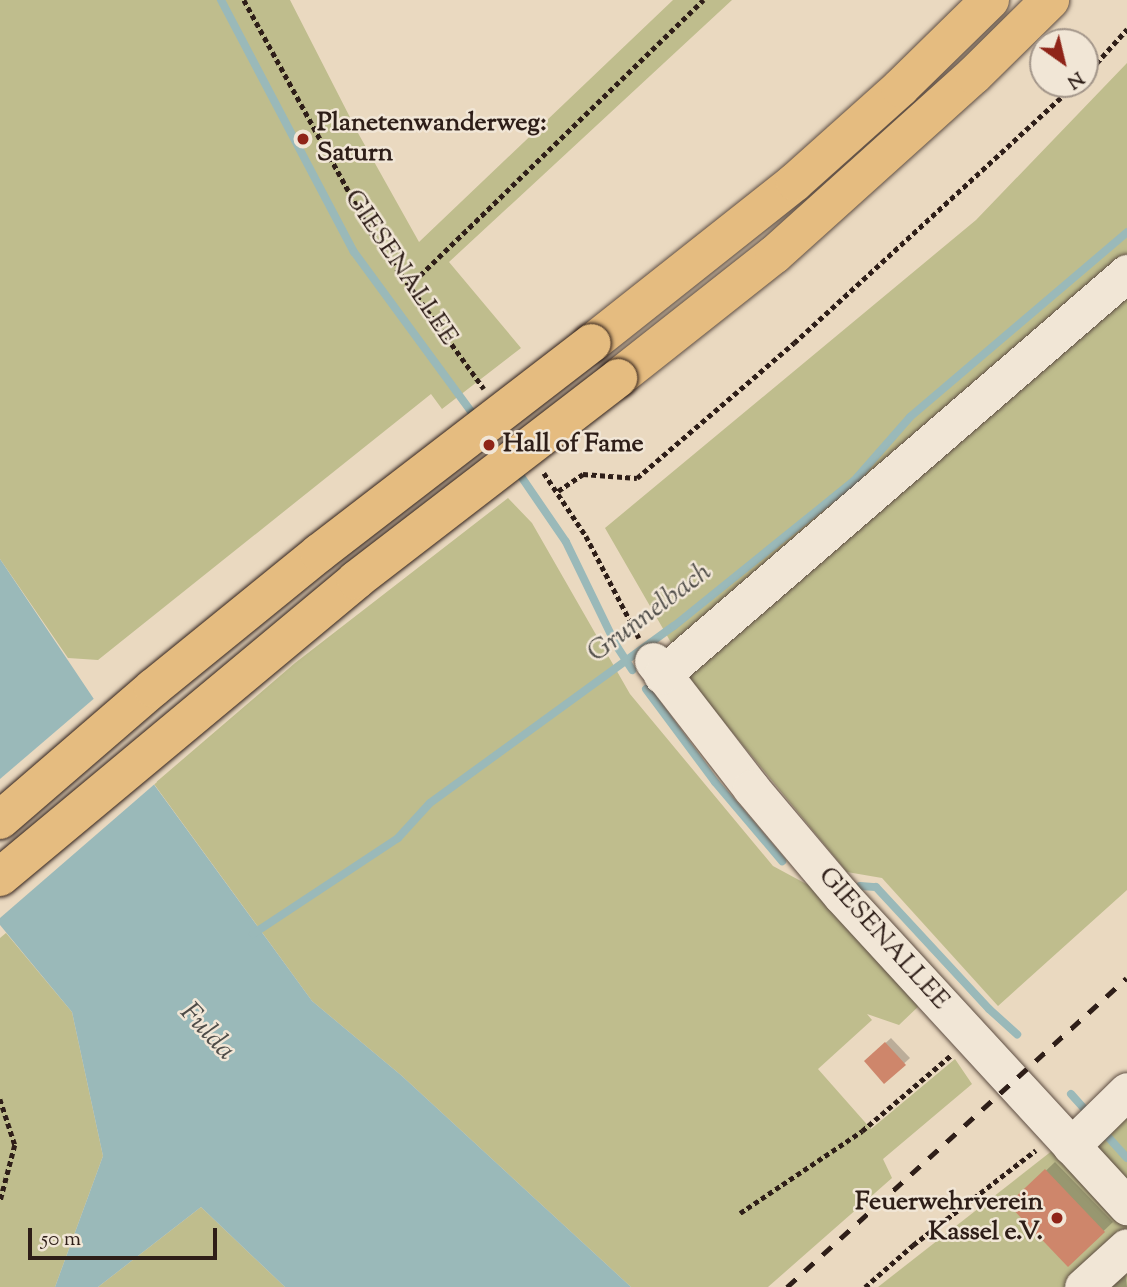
<!DOCTYPE html>
<style>
body{margin:0}
#map{position:relative;width:1127px;height:1287px;overflow:hidden;background:#ead9c0;font-family:"Sorts Mill Goudy",serif}
div>[style]{position:absolute}
.green>*{inset:0;background:#bfbd8d}
.water>*{inset:0;background:#9ab9b9}
.pier>*{inset:0;background:#ead9c0}
.shadow>*{inset:0;background:#0003}
.stream>*{height:8px;margin:-4px;padding:0 4px;transform-origin:4px;border-radius:4px;background:#9ab9b9}
.building>*{inset:0;background:#ce866b}
.path>*{height:4.5px;margin-top:-2.25px;transform-origin:0;background:repeating-linear-gradient(90deg,#2e1e18 0 5px,transparent 0 8.5px)}
.roads{filter:drop-shadow(0 0 2px #5d4d42) drop-shadow(0 0 2px #5d4d42)}
.minor>*{height:37px;margin:-18.5px;padding:0 18.5px;transform-origin:18.5px;border-radius:18.5px;background:#f1e6d6}
.highway>*{height:38px;margin:-19px;padding:0 19px;transform-origin:19px;border-radius:19px;background:#e5bc80}
.rail>*{height:5px;margin-top:-2.5px;transform-origin:0;background:repeating-linear-gradient(90deg,#2e1e18 0 12px,transparent 0 24px)}
.bridges{filter:drop-shadow(0 0 2px #2e1e18) drop-shadow(0 0 2px #2e1e18)}
.highway-bridge>*{height:38px;margin:-19px;padding:0 19px;transform-origin:19px;border-radius:19px;background:#e5bc80}
.dots>*{width:19px;height:19px;translate:-50% -50%;box-sizing:border-box;border:4px solid #f1e6d6;border-radius:50%}
span{translate:-50% -50%;white-space:nowrap;text-align:center;line-height:1.15;-webkit-text-stroke:5px #f1e6d6;paint-order:stroke}
.poi-label{font-size:26px;color:#2e1e18;font-weight:700}
.left{translate:0 -50%;text-align:left}
.right{translate:-100% -50%;text-align:right}
.street-label{font-size:26px;color:#2e1e18}
.water-label{font-size:28px;color:#4e4c48;font-style:italic}
.north{position:absolute;left:1029px;top:28px;width:70px;height:70px;box-sizing:border-box;background:#f1e6d6;border:2px solid #a3968a;border-radius:50%;rotate:146deg;font-size:19px;font-weight:700;line-height:28px;text-align:center;color:#2e1e18}
.north::after{content:'';display:block;margin:auto;width:24px;height:32px;background:#8f2418;clip-path:polygon(50% 0,100% 100%,50% 72%,0 100%)}
.scale{position:absolute;left:28px;top:1228px;width:189px;height:32px;box-sizing:border-box;border:4px solid #2e1e18;border-top:0;padding-left:9px;font-size:21px;line-height:24px;white-space:nowrap;color:#2e1e18;-webkit-text-stroke:5px #f1e6d6;paint-order:stroke}
</style>
<div id="map">
<div class="green">
<div style="clip-path:polygon(0 0,290px 0,358px 133px,419px 242px,673px 0,732px 0,449px 262px,521px 348px,442px 409px,431px 394px,98px 660px,68px 658px,0 559px)"></div>
<div style="clip-path:polygon(1127px 63px,1127px 255px,673px 646px,605px 528px,976px 220px)"></div>
<div style="clip-path:polygon(1127px 287px,1127px 890px,998px 1006px,882px 878px,847px 872px,687px 677px)"></div>
<div style="clip-path:polygon(508px 498px,532px 523px,630px 694px,773px 866px,823px 893px,922px 1003px,899px 1025px,867px 1014px,872px 1020px,818px 1069px,871px 1129px,955px 1059px,972px 1084px,883px 1159px,892px 1178px,768px 1287px,631px 1287px,402px 1076px,312px 1001px,154px 784px,295px 663px)"></div>
<div style="clip-path:polygon(6px 933px,72px 1012px,103px 1156px,55px 1287px,0 1287px,0 938px)"></div>
<div style="clip-path:polygon(1127px 1104px,1127px 1287px,878px 1287px,1053px 1150px)"></div>
<div style="clip-path:polygon(201px 1207px,285px 1287px,98px 1287px)"></div>
</div>
<div class="water">
<div style="clip-path:polygon(0 559px,120px 738px,312px 1001px,402px 1076px,631px 1287px,285px 1287px,201px 1207px,98px 1287px,55px 1287px,103px 1156px,72px 1012px,0 925px)"></div>
</div>
<div class="pier">
<div style="clip-path:polygon(97px 696px,157px 782px,0 918px,0 779px)"></div>
</div>
<div class="shadow">
<div style="clip-path:polygon(891px 1038px,910px 1058px,885px 1081px,866px 1061px)"></div>
<div style="clip-path:polygon(1055px 1162px,1113px 1222px,1068px 1265px,1011px 1204px)"></div>
<div style="clip-path:polygon(1125px 1273px,1127px 1287px,1110px 1287px)"></div>
</div>
<div class="stream">
<div style="left:221px;top:0;width:285px;rotate:62.2deg"></div>
<div style="left:354px;top:252px;width:206px;rotate:53.7deg"></div>
<div style="left:516px;top:469px;width:88px;rotate:55.6deg"></div>
<div style="left:566px;top:542px;width:114px;rotate:64.1deg"></div>
<div style="left:616px;top:645px;width:30px;rotate:57deg"></div>
<div style="left:646px;top:689px;width:116px;rotate:53.4deg"></div>
<div style="left:715px;top:782px;width:104px;rotate:49.7deg"></div>
<div style="left:860px;top:886px;width:16px;rotate:4deg"></div>
<div style="left:876px;top:887px;width:166px;rotate:47.2deg"></div>
<div style="left:989px;top:1009px;width:38px;rotate:42deg"></div>
<div style="left:253px;top:934px;width:174px;rotate:-33.5deg"></div>
<div style="left:398px;top:838px;width:47px;rotate:-47.6deg"></div>
<div style="left:430px;top:803px;width:301px;rotate:-36deg"></div>
<div style="left:674px;top:626px;width:231px;rotate:-38.9deg"></div>
<div style="left:854px;top:481px;width:85px;rotate:-48.8deg"></div>
<div style="left:910px;top:417px;width:285px;rotate:-40.4deg"></div>
<div style="left:1071px;top:1094px;width:28px;rotate:48deg"></div>
<div style="left:1100px;top:1128px;width:40px;rotate:48deg"></div>
</div>
<div class="building">
<div style="clip-path:polygon(885px 1042px,906px 1065px,884px 1084px,864px 1061px)"></div>
<div style="clip-path:polygon(1045px 1169px,1105px 1232px,1068px 1267px,1008px 1204px)"></div>
</div>
<div class="path">
<div style="left:244px;top:0;width:267px;rotate:61.3deg"></div>
<div style="left:372px;top:234px;width:191px;rotate:54.1deg"></div>
<div style="left:1085px;top:76px;width:63px;rotate:-48.2deg"></div>
<div style="left:408px;top:287px;width:412px;rotate:-44.2deg"></div>
<div style="left:544px;top:473px;width:76px;rotate:56.3deg"></div>
<div style="left:586px;top:536px;width:115px;rotate:62.5deg"></div>
<div style="left:558px;top:491px;width:30px;rotate:-34deg"></div>
<div style="left:583px;top:474px;width:54px;rotate:4.2deg"></div>
<div style="left:637px;top:478px;width:207px;rotate:-40.7deg"></div>
<div style="left:794px;top:343px;width:383px;rotate:-42.6deg"></div>
<div style="left:0;top:1099px;width:48px;rotate:71.9deg"></div>
<div style="left:15px;top:1145px;width:59px;rotate:104.7deg"></div>
<div style="left:740px;top:1213px;width:147px;rotate:-33.9deg"></div>
<div style="left:862px;top:1131px;width:116px;rotate:-40.4deg"></div>
<div style="left:865px;top:1287px;width:64px;rotate:-41.2deg"></div>
<div style="left:913px;top:1245px;width:155px;rotate:-37.7deg"></div>
</div>
<div class="roads">
<div class="minor">
<div style="left:653px;top:661px;width:160px;rotate:52.3deg"></div>
<div style="left:751px;top:788px;width:140px;rotate:49.9deg"></div>
<div style="left:841px;top:895px;width:423px;rotate:47.4deg"></div>
<div style="left:662px;top:675px;width:615px;rotate:-40.84deg"></div>
<div style="left:1071px;top:1146px;width:78px;rotate:-44.5deg"></div>
<div style="left:1083px;top:1287px;width:59px;rotate:-42.3deg"></div>
</div>
<div class="highway">
<div style="left:592px;top:343px;width:259px;rotate:-38.4deg"></div>
<div style="left:795px;top:182px;width:141px;rotate:-41.8deg"></div>
<div style="left:900px;top:88px;width:126px;rotate:-44.4deg"></div>
<div style="left:618px;top:378px;width:199px;rotate:-38.3deg"></div>
<div style="left:774px;top:255px;width:269px;rotate:-42deg"></div>
<div style="left:974px;top:75px;width:107px;rotate:-44.6deg"></div>
</div>
</div>
<div class="rail">
<div style="left:787px;top:1287px;width:459px;rotate:-42.3deg"></div>
</div>
<div class="bridges">
<div class="highway-bridge">
<div style="left:0;top:820px;width:202px;rotate:-40.8deg"></div>
<div style="left:153px;top:688px;width:214px;rotate:-39.1deg"></div>
<div style="left:319px;top:553px;width:344px;rotate:-37.6deg"></div>
<div style="left:0;top:877px;width:464px;rotate:-39.8deg"></div>
<div style="left:356px;top:580px;width:331px;rotate:-37.6deg"></div>
</div>
</div>
<div class="dots">
<div style="left:303px;top:139px;background:#8f2418"></div>
<div style="left:489px;top:445px;background:#8f2418"></div>
<div style="left:1057px;top:1218px;background:#8f2418"></div>
</div>
<div class="poi-label">
<span class="left" style="left:317px;top:139px">Planetenwanderweg:<br>Saturn</span>
<span class="left" style="left:503px;top:445px">Hall of Fame</span>
<span class="right" style="left:1043px;top:1218px">Feuerwehrverein<br>Kassel e.V.</span>
</div>
<div class="street-label">
<span style="left:400px;top:268px;rotate:56deg">GIESENALLEE</span>
<span style="left:883px;top:939px;rotate:48deg">GIESENALLEE</span>
</div>
<div class="water-label">
<span style="left:650px;top:613px;rotate:-37deg">Grunnelbach</span>
<span style="left:207px;top:1032px;rotate:47deg">Fulda</span>
</div>
<div class="north">N</div>
<div class="scale">50 m</div>
</div>
